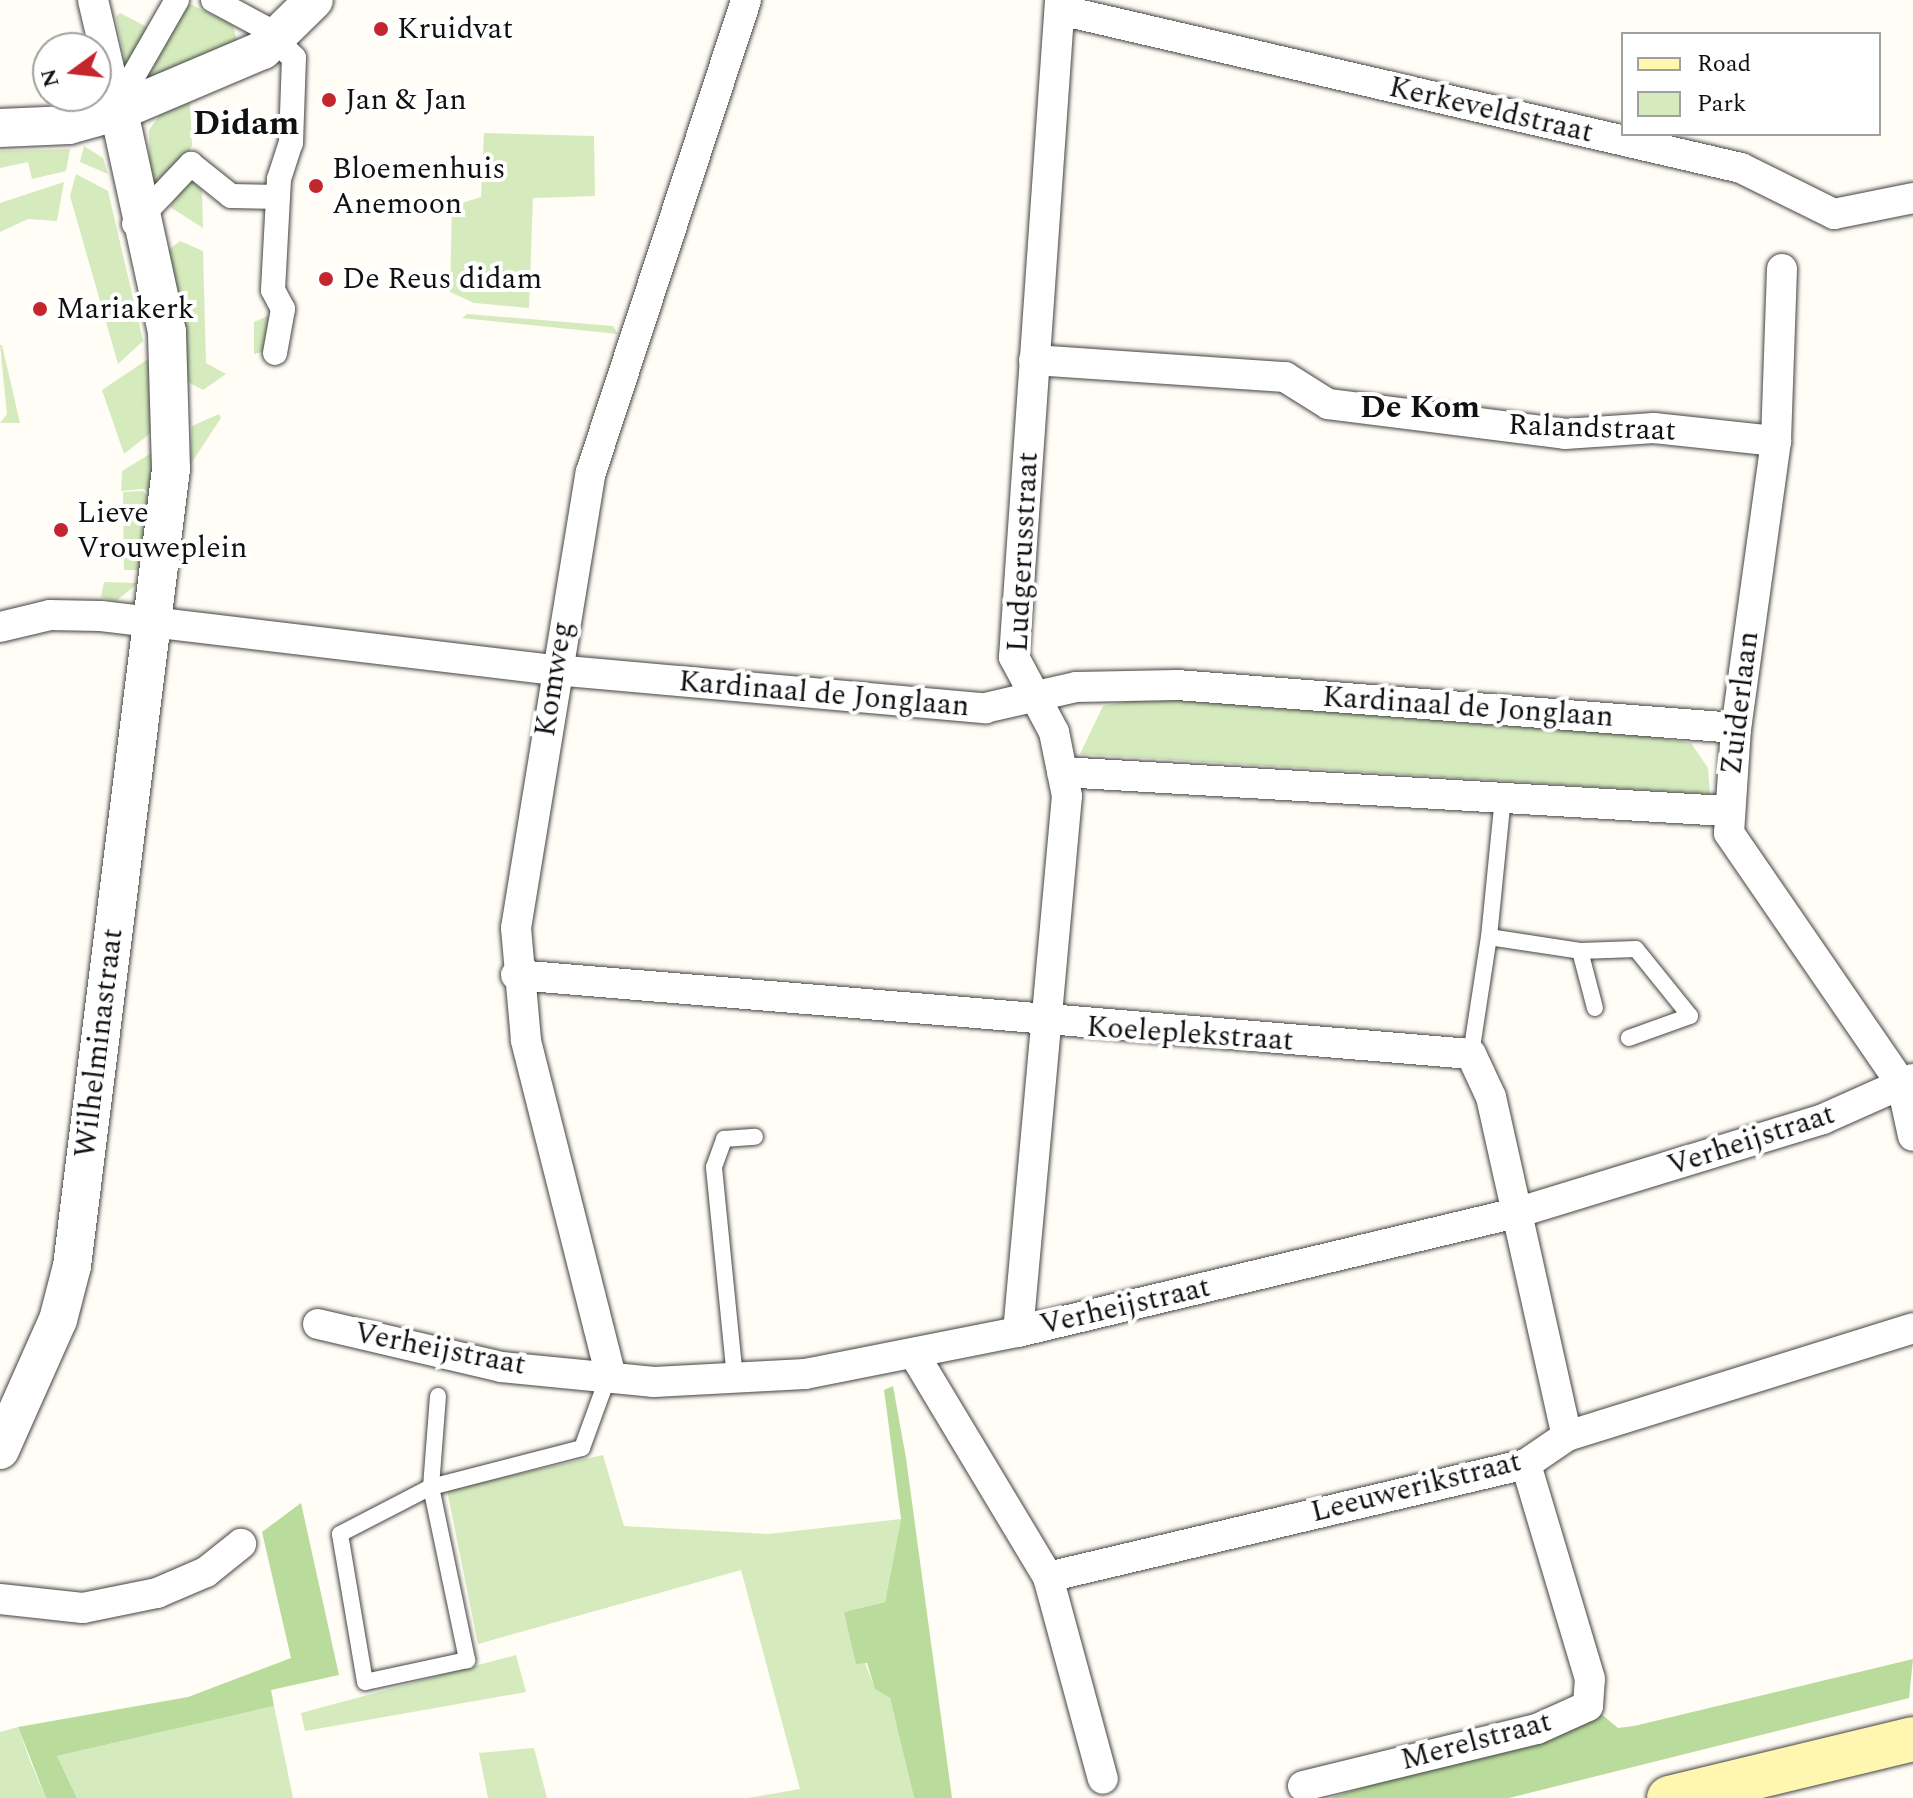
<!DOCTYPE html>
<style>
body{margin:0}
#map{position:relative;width:1913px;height:1798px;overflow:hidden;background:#fffdf5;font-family:Spectral,serif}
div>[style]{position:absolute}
.green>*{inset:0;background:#d5ebbd}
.forest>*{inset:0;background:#b9dc9c}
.roads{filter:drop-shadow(0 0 2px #444) drop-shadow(0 0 2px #444)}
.service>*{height:16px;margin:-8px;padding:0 8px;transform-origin:8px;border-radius:8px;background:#fff}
.pedestrian>*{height:24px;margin:-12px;padding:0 12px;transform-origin:12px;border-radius:12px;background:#fff}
.minor>*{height:30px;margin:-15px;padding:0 15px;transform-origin:15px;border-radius:15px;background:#fff}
.tertiary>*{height:38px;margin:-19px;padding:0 19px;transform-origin:19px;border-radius:19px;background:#fff}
.secondary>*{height:44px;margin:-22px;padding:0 22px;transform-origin:22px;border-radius:22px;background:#fff6b0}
.dots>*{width:22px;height:22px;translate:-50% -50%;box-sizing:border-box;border:4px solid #fff;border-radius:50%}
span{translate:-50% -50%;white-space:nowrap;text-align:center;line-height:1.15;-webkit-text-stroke:8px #fff;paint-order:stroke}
.poi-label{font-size:30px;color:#111}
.left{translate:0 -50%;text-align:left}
.street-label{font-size:30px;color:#111}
.neighbourhood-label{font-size:32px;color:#111;font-weight:700}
.quarter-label{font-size:34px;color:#111;font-weight:700}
.legend{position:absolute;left:1621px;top:32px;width:260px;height:104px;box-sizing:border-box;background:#fff;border:2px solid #a0a0a0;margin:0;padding:10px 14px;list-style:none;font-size:24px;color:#111}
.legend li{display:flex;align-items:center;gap:16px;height:40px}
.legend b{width:40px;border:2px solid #a0a0a0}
.north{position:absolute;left:32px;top:32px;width:80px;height:80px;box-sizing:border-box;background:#fff;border:2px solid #a0a0a0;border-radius:50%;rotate:255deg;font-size:22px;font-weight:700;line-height:32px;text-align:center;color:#111}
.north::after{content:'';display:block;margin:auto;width:28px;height:36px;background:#c4262e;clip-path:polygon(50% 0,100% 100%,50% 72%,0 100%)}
</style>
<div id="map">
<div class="green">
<div style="clip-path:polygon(186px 2px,233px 25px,237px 42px,146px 80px)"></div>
<div style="clip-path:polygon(120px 13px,151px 29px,128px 75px,116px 17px)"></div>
<div style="clip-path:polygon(190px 99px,192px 146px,163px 192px,150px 190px,149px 130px,162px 112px)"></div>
<div style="clip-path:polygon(484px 133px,594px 136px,595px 196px,533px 198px,529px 308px,474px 303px,450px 292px,452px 206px,481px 197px)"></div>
<div style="clip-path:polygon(84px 146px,103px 158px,108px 174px,80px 162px)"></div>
<div style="clip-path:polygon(70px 149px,66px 171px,32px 179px,28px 162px,0 168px,0 151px)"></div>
<div style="clip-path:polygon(76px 174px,108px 191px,143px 341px,118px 364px,70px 196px)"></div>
<div style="clip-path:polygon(190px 179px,202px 190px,203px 228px,170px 207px)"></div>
<div style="clip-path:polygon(64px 182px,57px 221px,28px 219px,0 232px,0 203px)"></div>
<div style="clip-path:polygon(180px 241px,203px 251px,206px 363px,226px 374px,203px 390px,186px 381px,167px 251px)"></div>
<div style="clip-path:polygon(272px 314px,263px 352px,254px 354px,254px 322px)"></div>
<div style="clip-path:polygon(467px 314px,613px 326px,618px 334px,462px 318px)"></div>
<div style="clip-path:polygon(0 345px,2px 345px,20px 423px,0 423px,7px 414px)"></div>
<div style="clip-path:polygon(151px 357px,157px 428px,124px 454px,102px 390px)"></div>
<div style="clip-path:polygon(219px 414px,221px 418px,190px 465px,192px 426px)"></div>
<div style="clip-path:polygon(153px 452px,152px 497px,144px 489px,121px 491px,122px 471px)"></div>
<div style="clip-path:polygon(143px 491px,150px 497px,140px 570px,124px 570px,123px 492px)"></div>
<div style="clip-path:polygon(138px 583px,116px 601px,101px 597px,104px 582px)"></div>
<div style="clip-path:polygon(1158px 696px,1578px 725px,1691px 743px,1708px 768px,1710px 794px,1080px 754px,1103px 706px)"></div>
<div style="clip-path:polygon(603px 1455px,624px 1526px,768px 1534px,901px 1519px,885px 1602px,844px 1612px,875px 1688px,890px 1698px,914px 1798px,748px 1798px,800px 1789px,741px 1570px,478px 1644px,447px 1490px)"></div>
<div style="clip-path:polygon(516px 1655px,526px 1692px,305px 1731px,301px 1713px)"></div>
<div style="clip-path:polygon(274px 1706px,293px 1798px,77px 1798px,57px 1756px)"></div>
<div style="clip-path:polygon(18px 1727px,30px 1761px,46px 1798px,0 1798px,0 1732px)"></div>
<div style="clip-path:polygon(534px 1748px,547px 1798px,488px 1798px,479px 1753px)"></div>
</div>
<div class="forest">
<div style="clip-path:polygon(893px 1386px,906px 1458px,952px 1798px,914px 1798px,890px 1698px,875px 1689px,867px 1663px,856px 1664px,844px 1612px,885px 1602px,901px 1519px,884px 1390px)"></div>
<div style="clip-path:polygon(301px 1503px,339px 1675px,271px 1690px,274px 1706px,57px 1756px,77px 1798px,46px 1798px,18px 1727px,188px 1697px,291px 1658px,262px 1532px)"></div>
<div style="clip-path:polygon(1913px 1659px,1909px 1698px,1509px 1798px,1330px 1798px,1599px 1712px,1618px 1728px,1634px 1726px)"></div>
</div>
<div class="roads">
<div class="service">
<div style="left:1489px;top:937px;width:142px;rotate:-84.3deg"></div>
<div style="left:1580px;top:951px;width:59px;rotate:75.3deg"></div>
<div style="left:1471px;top:1054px;width:118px;rotate:-81.3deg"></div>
<div style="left:1489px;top:937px;width:92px;rotate:8.7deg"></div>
<div style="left:1580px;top:951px;width:56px;rotate:-2deg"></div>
<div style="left:1636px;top:949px;width:86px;rotate:51.1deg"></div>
<div style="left:1690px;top:1016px;width:65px;rotate:160.2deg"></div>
<div style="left:735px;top:1378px;width:212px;rotate:-95.7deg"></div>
<div style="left:714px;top:1167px;width:30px;rotate:-70deg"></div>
<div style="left:724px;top:1139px;width:31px;rotate:-4deg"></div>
<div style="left:438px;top:1396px;width:91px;rotate:94.4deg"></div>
<div style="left:431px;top:1487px;width:156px;rotate:-14.5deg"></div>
<div style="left:582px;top:1448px;width:79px;rotate:-70deg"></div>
<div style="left:431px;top:1487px;width:177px;rotate:78.2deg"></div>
<div style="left:467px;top:1660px;width:104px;rotate:167.8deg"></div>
<div style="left:365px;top:1682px;width:150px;rotate:-99.6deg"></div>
<div style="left:340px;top:1534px;width:102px;rotate:-27.3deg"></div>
</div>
<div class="pedestrian">
<div style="left:213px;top:0;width:64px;rotate:28.2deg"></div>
<div style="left:127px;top:87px;width:100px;rotate:-60.1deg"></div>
<div style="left:134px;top:224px;width:83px;rotate:-46.5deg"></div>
<div style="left:191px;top:164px;width:51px;rotate:38.7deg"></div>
<div style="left:231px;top:196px;width:47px;rotate:1.2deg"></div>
<div style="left:275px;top:353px;width:45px;rotate:-79.7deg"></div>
<div style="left:283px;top:309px;width:21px;rotate:-118deg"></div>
<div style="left:273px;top:290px;width:111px;rotate:-86.9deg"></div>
<div style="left:279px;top:179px;width:38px;rotate:-72deg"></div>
<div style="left:291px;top:143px;width:85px;rotate:-88deg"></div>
<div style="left:294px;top:58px;width:10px;rotate:-135deg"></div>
</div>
<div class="minor">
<div style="left:93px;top:0;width:114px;rotate:76.8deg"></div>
<div style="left:1060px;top:10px;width:699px;rotate:13.06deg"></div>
<div style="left:1741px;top:168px;width:104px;rotate:26.3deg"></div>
<div style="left:1834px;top:214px;width:81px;rotate:-11.4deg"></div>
<div style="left:1782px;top:269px;width:172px;rotate:92deg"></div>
<div style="left:1776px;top:441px;width:290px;rotate:97.9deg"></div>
<div style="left:1736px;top:728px;width:105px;rotate:93.8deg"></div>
<div style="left:1729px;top:833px;width:306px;rotate:55.5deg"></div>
<div style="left:1902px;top:1085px;width:52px;rotate:77.8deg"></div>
<div style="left:1034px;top:360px;width:252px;rotate:3.9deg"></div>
<div style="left:1285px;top:377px;width:51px;rotate:32.1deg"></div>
<div style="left:1328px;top:404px;width:239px;rotate:7.2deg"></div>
<div style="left:1565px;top:434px;width:89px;rotate:-3.9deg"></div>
<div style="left:1654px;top:428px;width:123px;rotate:6.1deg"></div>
<div style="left:0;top:627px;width:51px;rotate:-13.5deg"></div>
<div style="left:50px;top:615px;width:51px;rotate:1.1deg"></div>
<div style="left:101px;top:616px;width:457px;rotate:6.8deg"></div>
<div style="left:555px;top:670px;width:432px;rotate:5.1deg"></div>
<div style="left:985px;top:708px;width:93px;rotate:-13deg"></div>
<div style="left:1076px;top:687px;width:101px;rotate:-1.1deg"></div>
<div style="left:1177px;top:685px;width:561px;rotate:4.4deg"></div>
<div style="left:1062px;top:772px;width:665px;rotate:3.36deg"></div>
<div style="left:516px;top:975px;width:958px;rotate:4.73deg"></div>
<div style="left:1471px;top:1054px;width:47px;rotate:65.1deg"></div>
<div style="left:1491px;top:1097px;width:347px;rotate:77.4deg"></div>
<div style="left:318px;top:1324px;width:188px;rotate:13.2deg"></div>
<div style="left:501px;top:1367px;width:154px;rotate:5.6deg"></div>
<div style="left:654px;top:1382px;width:151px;rotate:-3deg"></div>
<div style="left:805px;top:1374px;width:217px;rotate:-11.2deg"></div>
<div style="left:1018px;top:1332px;width:512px;rotate:-13.44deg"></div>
<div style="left:1516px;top:1213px;width:321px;rotate:-17deg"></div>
<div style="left:1823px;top:1119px;width:98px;rotate:-24deg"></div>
<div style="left:1018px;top:1332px;width:538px;rotate:-84.78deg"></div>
<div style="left:1067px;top:796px;width:65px;rotate:-101.5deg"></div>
<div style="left:1054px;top:732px;width:85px;rotate:-118.1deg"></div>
<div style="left:1014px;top:657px;width:659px;rotate:-85.99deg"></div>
<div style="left:914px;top:1354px;width:260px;rotate:59deg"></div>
<div style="left:1048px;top:1577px;width:491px;rotate:-13.3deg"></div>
<div style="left:1526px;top:1464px;width:50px;rotate:-34.3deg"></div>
<div style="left:1567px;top:1436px;width:362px;rotate:-17.3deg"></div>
<div style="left:610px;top:1373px;width:343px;rotate:-104.2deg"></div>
<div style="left:526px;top:1040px;width:112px;rotate:-95.1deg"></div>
<div style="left:516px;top:928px;width:462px;rotate:-80.7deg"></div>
<div style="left:591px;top:472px;width:497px;rotate:-71.8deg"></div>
<div style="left:1048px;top:1577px;width:209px;rotate:74.8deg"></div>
<div style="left:0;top:1599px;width:83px;rotate:6.2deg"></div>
<div style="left:83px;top:1608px;width:76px;rotate:-11.5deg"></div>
<div style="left:157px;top:1593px;width:53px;rotate:-23.2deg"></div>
<div style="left:206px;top:1572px;width:45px;rotate:-38.7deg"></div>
<div style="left:1303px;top:1786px;width:241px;rotate:-13.7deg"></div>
<div style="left:1537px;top:1729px;width:56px;rotate:-24.3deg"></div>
<div style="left:1588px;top:1706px;width:27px;rotate:-86deg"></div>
<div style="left:1590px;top:1679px;width:224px;rotate:-106.6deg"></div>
</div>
<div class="tertiary">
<div style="left:0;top:128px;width:69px;rotate:-2.5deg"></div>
<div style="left:69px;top:125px;width:52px;rotate:-15.6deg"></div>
<div style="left:119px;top:111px;width:156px;rotate:-23deg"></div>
<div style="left:263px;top:50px;width:71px;rotate:-44.4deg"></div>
<div style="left:0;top:1450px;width:142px;rotate:-66deg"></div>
<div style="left:58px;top:1320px;width:56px;rotate:-75.5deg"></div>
<div style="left:72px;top:1266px;width:803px;rotate:-82.92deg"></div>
<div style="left:171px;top:469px;width:137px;rotate:-91.7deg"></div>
<div style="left:167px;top:332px;width:226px;rotate:-102.3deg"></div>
</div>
<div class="secondary">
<div style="left:1669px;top:1798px;width:251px;rotate:-13.6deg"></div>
</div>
</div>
<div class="dots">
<div style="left:381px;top:29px;background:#c4262e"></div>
<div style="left:329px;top:100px;background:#c4262e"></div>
<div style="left:316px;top:186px;background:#c4262e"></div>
<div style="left:326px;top:279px;background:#c4262e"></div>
<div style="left:40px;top:309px;background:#c4262e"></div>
<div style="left:61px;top:530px;background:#c4262e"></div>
</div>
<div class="poi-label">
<span class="left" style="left:397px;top:29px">Kruidvat</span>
<span class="left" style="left:345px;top:100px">Jan &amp; Jan</span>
<span class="left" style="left:332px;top:186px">Bloemenhuis<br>Anemoon</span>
<span class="left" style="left:342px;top:279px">De Reus didam</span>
<span class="left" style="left:56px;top:309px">Mariakerk</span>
<span class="left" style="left:77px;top:530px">Lieve<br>Vrouweplein</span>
</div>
<div class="street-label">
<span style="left:1491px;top:110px;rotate:13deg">Kerkeveldstraat</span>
<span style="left:1592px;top:428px;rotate:2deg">Ralandstraat</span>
<span style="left:1023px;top:552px;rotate:-87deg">Ludgerusstraat</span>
<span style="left:554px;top:679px;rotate:-81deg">Komweg</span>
<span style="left:824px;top:694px;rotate:5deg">Kardinaal de Jonglaan</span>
<span style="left:1740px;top:703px;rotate:-83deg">Zuiderlaan</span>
<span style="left:1468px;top:707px;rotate:4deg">Kardinaal de Jonglaan</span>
<span style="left:1190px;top:1034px;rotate:4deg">Koeleplekstraat</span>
<span style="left:99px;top:1043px;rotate:-83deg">Wilhelminastraat</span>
<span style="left:1751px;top:1140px;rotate:-18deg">Verheijstraat</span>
<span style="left:1125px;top:1306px;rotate:-13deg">Verheijstraat</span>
<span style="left:440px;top:1349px;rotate:11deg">Verheijstraat</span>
<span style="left:1416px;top:1487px;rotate:-14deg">Leeuwerikstraat</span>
<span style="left:1476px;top:1741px;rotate:-15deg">Merelstraat</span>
</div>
<div class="neighbourhood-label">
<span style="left:1420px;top:408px">De Kom</span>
</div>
<div class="quarter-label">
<span style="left:246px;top:125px">Didam</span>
</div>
<ul class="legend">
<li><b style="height:10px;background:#fff6b0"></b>Road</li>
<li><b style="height:22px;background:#d5ebbd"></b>Park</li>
</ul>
<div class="north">N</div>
</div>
